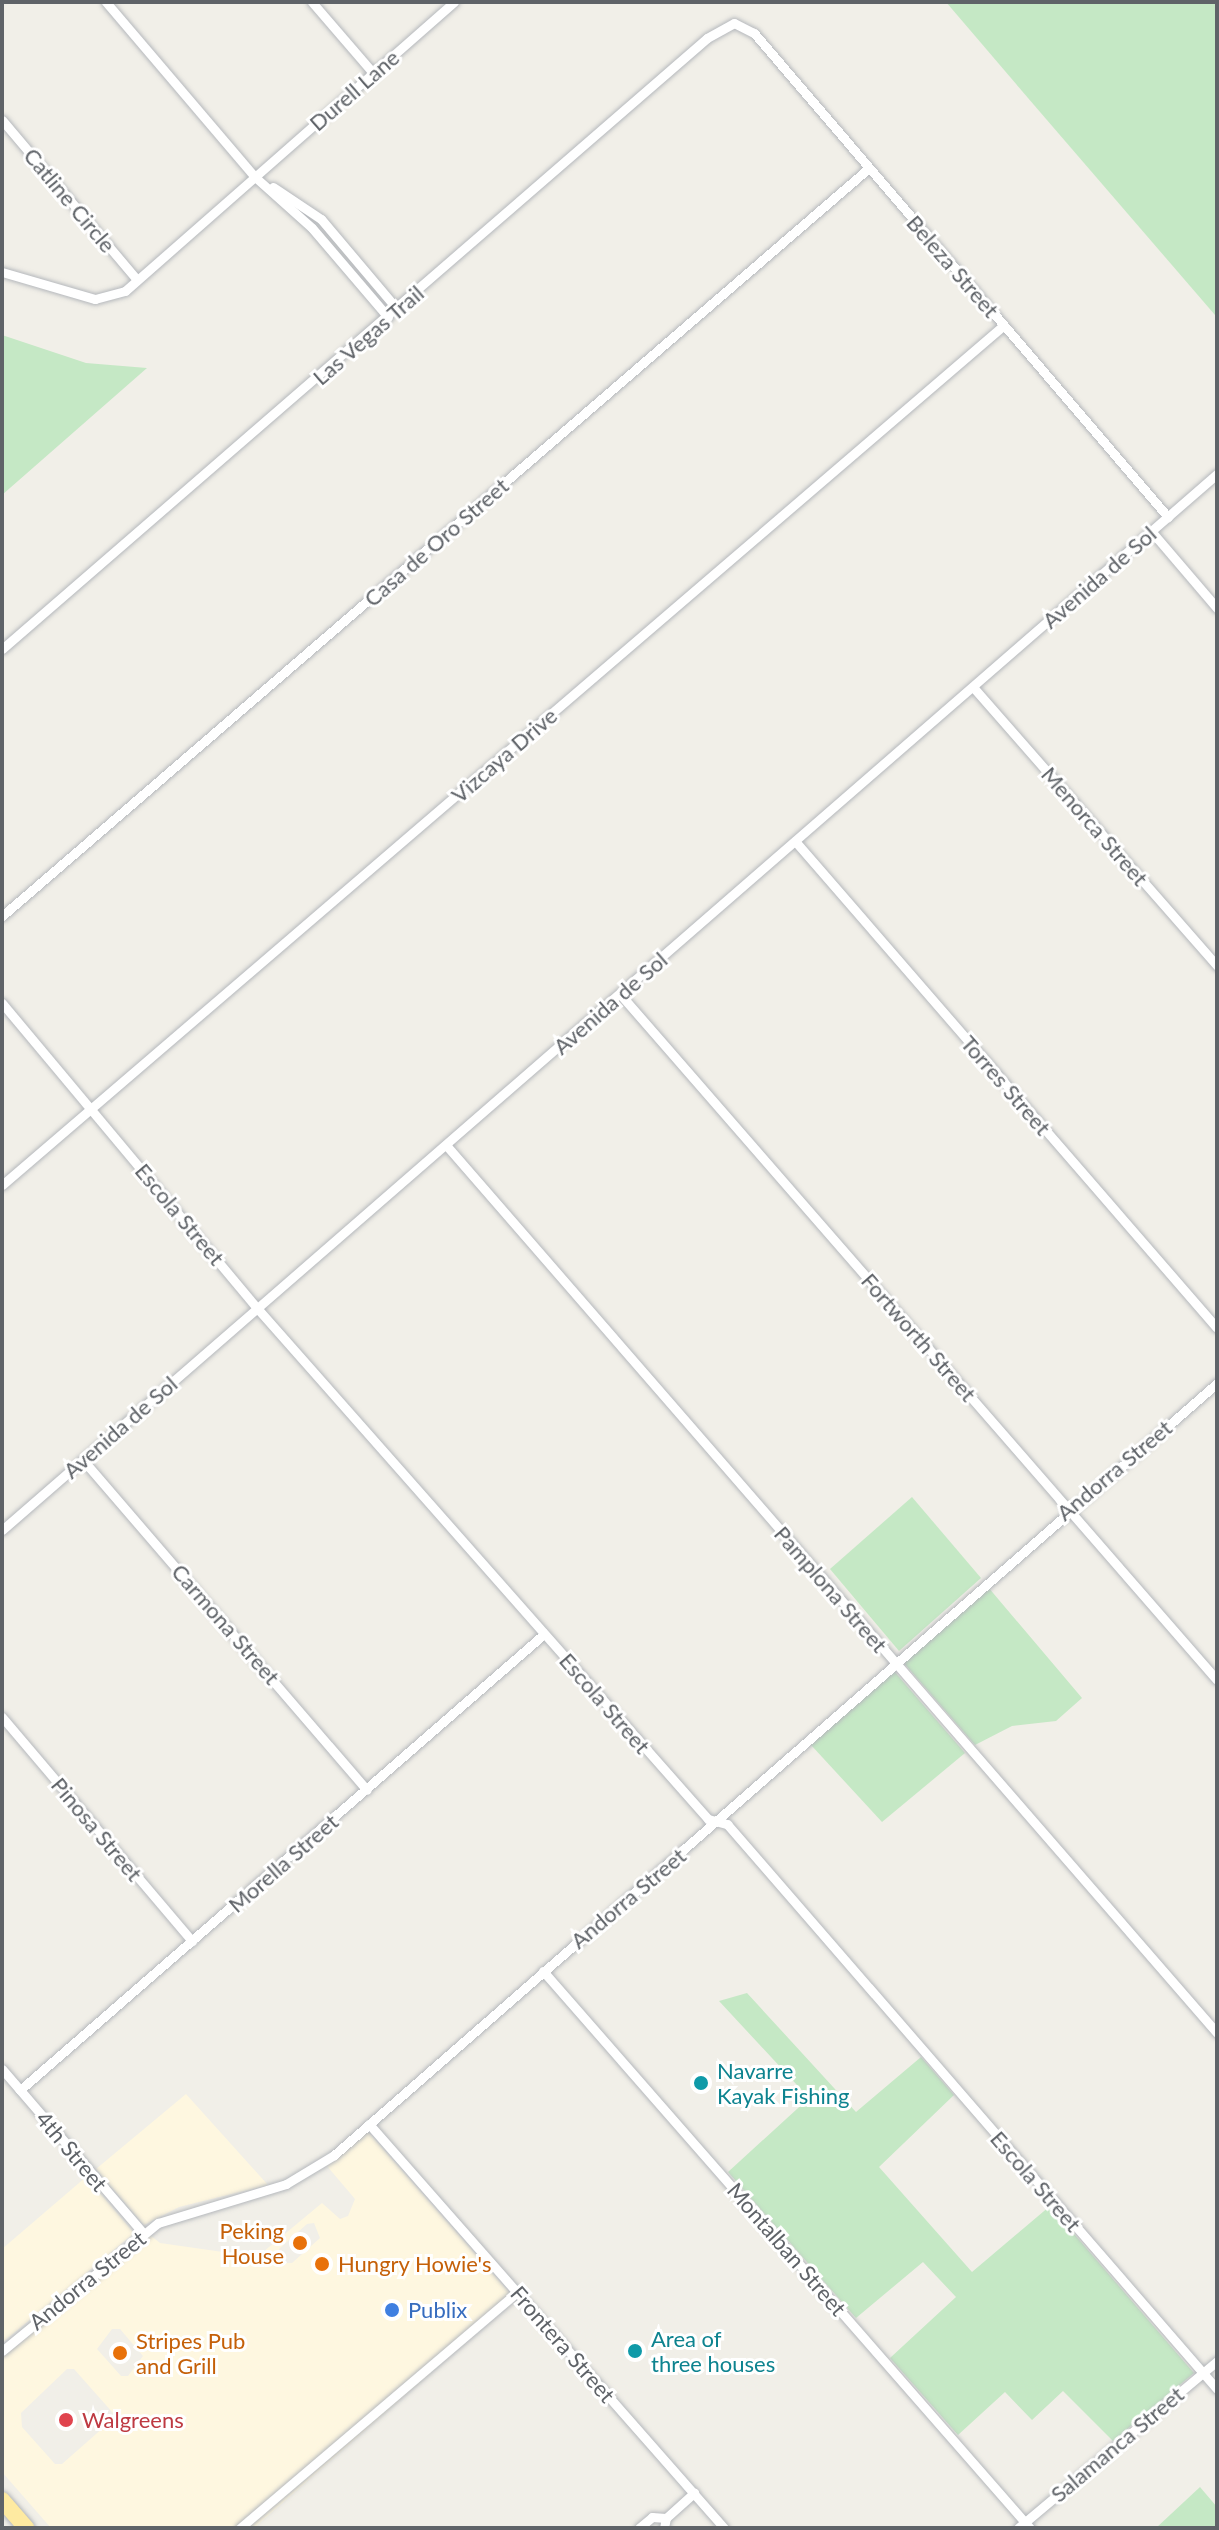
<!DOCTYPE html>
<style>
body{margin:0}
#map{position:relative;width:1219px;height:2530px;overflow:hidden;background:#f1efe8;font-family:Lato,sans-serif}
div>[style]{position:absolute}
.commercial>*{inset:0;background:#fef7e0}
.green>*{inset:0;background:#c5e8c5}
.roads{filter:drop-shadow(0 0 2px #b5b8bc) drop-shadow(0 0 2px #b5b8bc)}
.minor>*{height:9px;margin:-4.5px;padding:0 4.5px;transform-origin:4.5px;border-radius:4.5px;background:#fff}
.trunk>*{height:16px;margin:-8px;padding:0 8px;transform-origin:8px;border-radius:8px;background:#feeaa1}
.dots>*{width:22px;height:22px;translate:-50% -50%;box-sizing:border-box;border:4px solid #fff;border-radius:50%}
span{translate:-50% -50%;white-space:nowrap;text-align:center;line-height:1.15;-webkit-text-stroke:6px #fff;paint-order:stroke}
.street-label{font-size:22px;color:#5f6368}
.culture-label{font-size:22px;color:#0d838f}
.left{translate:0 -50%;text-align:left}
.food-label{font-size:22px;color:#c56008}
.right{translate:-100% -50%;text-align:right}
.shop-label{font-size:22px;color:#366cbe}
.health-label{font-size:22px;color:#be3a42}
.frame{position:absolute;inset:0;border:4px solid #5f6368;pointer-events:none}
</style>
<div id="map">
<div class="commercial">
<div style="clip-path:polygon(186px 2094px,268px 2185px,179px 2207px,144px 2225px,96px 2169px)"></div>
<div style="clip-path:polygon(evenodd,368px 2132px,515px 2299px,254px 2528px,51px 2528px,2px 2472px,2px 2358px,150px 2235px,160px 2243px,257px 2257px,322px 2203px,340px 2219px,348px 2216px,355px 2199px,327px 2166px,368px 2132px,314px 2223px,320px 2238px,292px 2263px,285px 2263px,279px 2249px,307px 2224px,314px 2223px,368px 2132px,112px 2329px,120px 2329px,143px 2356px,128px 2376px,121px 2376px,97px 2349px,112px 2329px,368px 2132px,67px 2369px,74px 2369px,113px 2413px,112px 2420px,62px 2464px,55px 2464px,22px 2427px,21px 2413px,67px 2369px)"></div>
<div style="clip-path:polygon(86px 2177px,134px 2233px,2px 2343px,2px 2249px)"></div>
</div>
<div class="green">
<div style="clip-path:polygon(946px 2px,1217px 2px,1215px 315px,1034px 105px)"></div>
<div style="clip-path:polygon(2px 335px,86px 363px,147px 368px,2px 495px)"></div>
<div style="clip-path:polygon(912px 1497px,981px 1578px,899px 1651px,830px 1569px)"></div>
<div style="clip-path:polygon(988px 1587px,1082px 1698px,1056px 1721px,1012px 1726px,975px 1745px,903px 1662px)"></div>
<div style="clip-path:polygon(894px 1671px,965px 1753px,882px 1822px,811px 1745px)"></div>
<div style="clip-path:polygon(747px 1993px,856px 2112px,921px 2057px,954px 2095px,879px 2167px,972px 2272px,1050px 2206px,1194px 2373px,1113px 2441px,1063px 2391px,1032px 2420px,1005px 2392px,958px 2435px,890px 2358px,956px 2297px,923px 2262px,856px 2318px,728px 2172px,809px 2098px,719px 2001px)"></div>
<div style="clip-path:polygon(1200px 2487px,1217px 2507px,1217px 2528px,1156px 2528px)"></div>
</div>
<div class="roads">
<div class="minor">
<div style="left:106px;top:2px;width:230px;rotate:49.6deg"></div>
<div style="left:255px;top:177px;width:76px;rotate:41.8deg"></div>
<div style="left:312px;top:228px;width:117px;rotate:49.5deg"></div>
<div style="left:312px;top:2px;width:94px;rotate:49.3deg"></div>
<div style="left:2px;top:120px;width:209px;rotate:49.8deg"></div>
<div style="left:273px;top:187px;width:58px;rotate:33.7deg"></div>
<div style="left:321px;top:219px;width:118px;rotate:49.8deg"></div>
<div style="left:2px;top:272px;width:97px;rotate:16.2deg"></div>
<div style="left:95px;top:299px;width:31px;rotate:-15deg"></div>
<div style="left:125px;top:291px;width:438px;rotate:-41.3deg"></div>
<div style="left:1152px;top:532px;width:100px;rotate:49.5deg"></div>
<div style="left:2px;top:649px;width:933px;rotate:-40.91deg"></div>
<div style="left:707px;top:38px;width:31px;rotate:-29deg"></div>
<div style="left:734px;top:23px;width:22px;rotate:27deg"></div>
<div style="left:754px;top:33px;width:637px;rotate:49.46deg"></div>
<div style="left:973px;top:687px;width:371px;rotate:48.8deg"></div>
<div style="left:795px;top:841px;width:644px;rotate:49.09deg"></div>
<div style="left:2px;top:916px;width:1145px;rotate:-40.79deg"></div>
<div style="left:620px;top:994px;width:909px;rotate:48.97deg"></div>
<div style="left:2px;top:1003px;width:398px;rotate:50.1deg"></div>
<div style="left:257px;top:1308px;width:682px;rotate:48.57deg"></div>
<div style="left:708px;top:1819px;width:20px;rotate:15deg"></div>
<div style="left:727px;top:1824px;width:748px;rotate:49.07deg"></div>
<div style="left:446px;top:1145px;width:1176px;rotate:49.03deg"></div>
<div style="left:2px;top:1185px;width:1320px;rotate:-40.64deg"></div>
<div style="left:83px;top:1460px;width:435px;rotate:49.3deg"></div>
<div style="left:2px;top:1530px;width:1610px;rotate:-41deg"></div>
<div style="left:2px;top:1717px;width:294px;rotate:49.7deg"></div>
<div style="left:543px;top:1971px;width:740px;rotate:48.84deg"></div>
<div style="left:2px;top:2069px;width:216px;rotate:49.3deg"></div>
<div style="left:20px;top:2090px;width:695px;rotate:-41.03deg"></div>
<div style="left:369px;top:2124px;width:538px;rotate:48.69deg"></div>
<div style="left:2px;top:2351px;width:202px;rotate:-39.4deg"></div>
<div style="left:158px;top:2223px;width:134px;rotate:-16.9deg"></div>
<div style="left:286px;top:2184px;width:56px;rotate:-31.1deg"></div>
<div style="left:334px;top:2155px;width:1173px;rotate:-41.16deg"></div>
<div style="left:240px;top:2528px;width:364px;rotate:-40.4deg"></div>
<div style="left:639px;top:2528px;width:17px;rotate:-40deg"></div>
<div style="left:652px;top:2517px;width:14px;rotate:4deg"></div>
<div style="left:664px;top:2528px;width:10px;rotate:-79deg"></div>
<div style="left:666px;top:2518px;width:38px;rotate:-42deg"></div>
<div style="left:1018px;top:2528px;width:260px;rotate:-40deg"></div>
</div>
<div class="trunk">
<div style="left:2px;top:2500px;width:37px;rotate:49deg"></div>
</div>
</div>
<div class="dots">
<div style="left:701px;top:2083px;background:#0f9aa8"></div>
<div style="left:300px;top:2243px;background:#e8710a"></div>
<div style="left:322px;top:2264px;background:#e8710a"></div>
<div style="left:392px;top:2310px;background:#3f7fe0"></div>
<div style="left:635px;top:2351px;background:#0f9aa8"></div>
<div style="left:120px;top:2353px;background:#e8710a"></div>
<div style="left:66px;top:2420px;background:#e0444e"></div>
</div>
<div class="street-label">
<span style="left:354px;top:90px;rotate:-41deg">Durell Lane</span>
<span style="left:70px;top:200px;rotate:50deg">Catline Circle</span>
<span style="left:953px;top:266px;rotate:49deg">Beleza Street</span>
<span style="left:368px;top:335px;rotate:-41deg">Las Vegas Trail</span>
<span style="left:436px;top:542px;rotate:-41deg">Casa de Oro Street</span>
<span style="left:1099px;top:577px;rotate:-41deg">Avenida de Sol</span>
<span style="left:504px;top:755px;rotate:-41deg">Vizcaya Drive</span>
<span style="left:1095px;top:826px;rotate:49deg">Menorca Street</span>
<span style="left:610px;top:1003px;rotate:-41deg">Avenida de Sol</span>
<span style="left:1006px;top:1085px;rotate:49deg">Torres Street</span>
<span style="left:180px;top:1214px;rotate:50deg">Escola Street</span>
<span style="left:919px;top:1337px;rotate:49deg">Fortworth Street</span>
<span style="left:120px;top:1427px;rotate:-41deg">Avenida de Sol</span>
<span style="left:1114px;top:1470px;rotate:-40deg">Andorra Street</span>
<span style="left:831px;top:1589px;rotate:49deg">Pamplona Street</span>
<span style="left:226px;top:1624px;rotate:49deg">Carmona Street</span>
<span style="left:605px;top:1703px;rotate:49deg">Escola Street</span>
<span style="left:97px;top:1829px;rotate:50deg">Pinosa Street</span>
<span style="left:283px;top:1863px;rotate:-41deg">Morella Street</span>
<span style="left:628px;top:1898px;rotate:-40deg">Andorra Street</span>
<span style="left:72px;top:2151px;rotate:50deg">4th Street</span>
<span style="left:1036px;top:2181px;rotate:49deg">Escola Street</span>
<span style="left:787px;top:2249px;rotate:49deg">Montalban Street</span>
<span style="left:87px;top:2280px;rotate:-39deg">Andorra Street</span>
<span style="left:563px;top:2344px;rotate:49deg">Frontera Street</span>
<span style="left:1117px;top:2444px;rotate:-40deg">Salamanca Street</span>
</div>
<div class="culture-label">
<span class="left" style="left:717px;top:2083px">Navarre<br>Kayak Fishing</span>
<span class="left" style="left:651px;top:2351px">Area of<br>three houses</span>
</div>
<div class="food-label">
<span class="right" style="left:284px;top:2243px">Peking<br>House</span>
<span class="left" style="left:338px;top:2264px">Hungry Howie's</span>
<span class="left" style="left:136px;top:2353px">Stripes Pub<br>and Grill</span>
</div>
<div class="shop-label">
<span class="left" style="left:408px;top:2310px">Publix</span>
</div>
<div class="health-label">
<span class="left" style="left:82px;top:2420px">Walgreens</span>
</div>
<div class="frame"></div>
</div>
